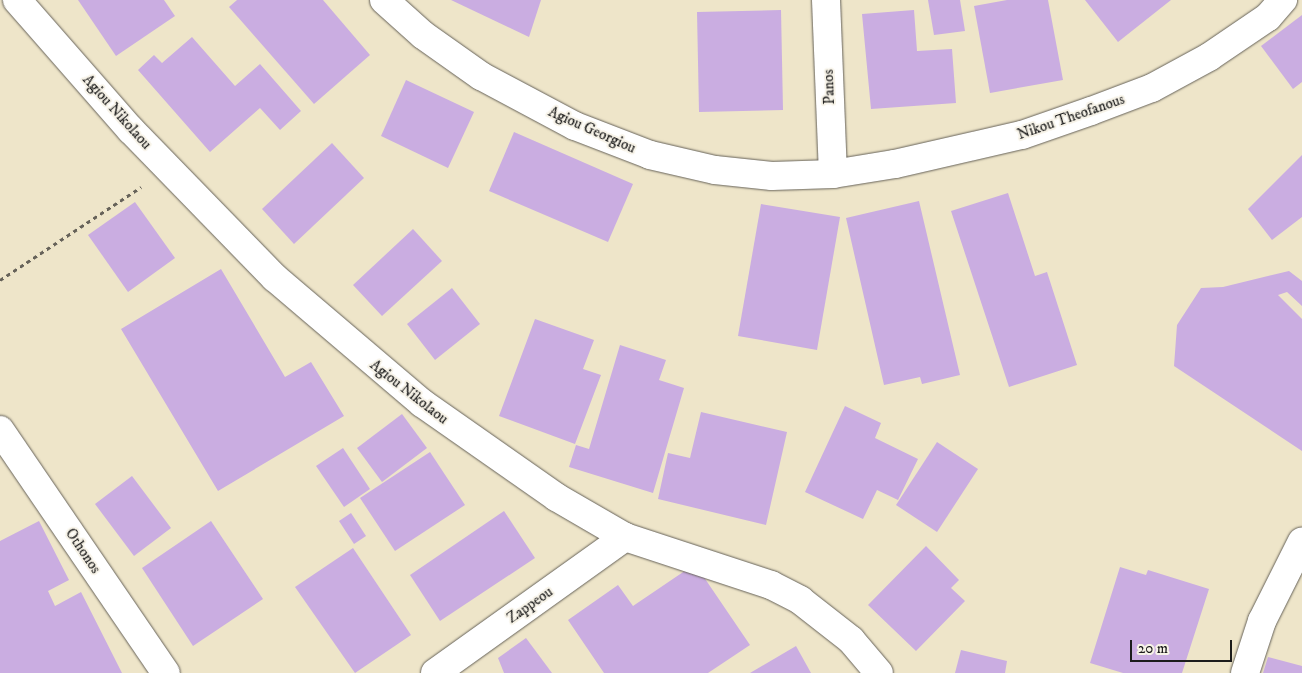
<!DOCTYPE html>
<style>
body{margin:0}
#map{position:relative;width:1302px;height:673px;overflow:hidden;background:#eee5c9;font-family:"IM FELL DW Pica",serif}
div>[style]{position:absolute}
.building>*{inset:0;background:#caade1}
.path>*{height:3px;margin-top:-1.5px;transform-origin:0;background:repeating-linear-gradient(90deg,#666259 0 4px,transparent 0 8px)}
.roads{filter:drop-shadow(0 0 1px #666259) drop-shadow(0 0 1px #666259)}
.minor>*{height:28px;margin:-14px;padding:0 14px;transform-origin:14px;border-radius:14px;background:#fff}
span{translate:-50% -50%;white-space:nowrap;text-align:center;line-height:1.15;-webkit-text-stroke:4px #f7f3e8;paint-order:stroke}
.street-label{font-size:15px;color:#1c1c1c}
.scale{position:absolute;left:1130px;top:640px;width:102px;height:22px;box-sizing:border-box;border:2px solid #1c1c1c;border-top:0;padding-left:6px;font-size:15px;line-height:18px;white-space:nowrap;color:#1c1c1c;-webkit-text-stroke:4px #f7f3e8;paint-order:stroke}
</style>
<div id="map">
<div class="building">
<div style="clip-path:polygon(78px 0,164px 0,175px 16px,116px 56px)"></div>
<div style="clip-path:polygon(237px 0,323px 0,370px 55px,314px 104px,229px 7px)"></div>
<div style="clip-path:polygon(451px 0,541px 0,529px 37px)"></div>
<div style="clip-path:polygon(928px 0,960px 0,965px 31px,934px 35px)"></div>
<div style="clip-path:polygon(1007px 0,1048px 0,1063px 80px,990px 93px,974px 6px)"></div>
<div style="clip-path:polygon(1085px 0,1171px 0,1118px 42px)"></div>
<div style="clip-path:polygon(781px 10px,783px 110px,699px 112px,697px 12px)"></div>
<div style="clip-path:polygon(914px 10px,917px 51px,952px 49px,956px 103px,871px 109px,862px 14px)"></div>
<div style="clip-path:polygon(1302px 15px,1302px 82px,1293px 89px,1261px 46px)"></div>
<div style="clip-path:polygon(192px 37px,235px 86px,260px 64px,301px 111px,280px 130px,260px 108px,210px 152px,138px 70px,154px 55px,162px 63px)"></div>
<div style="clip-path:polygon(406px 80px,474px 112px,448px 168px,381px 136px)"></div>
<div style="clip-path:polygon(514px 132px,633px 184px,608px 242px,489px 191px)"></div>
<div style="clip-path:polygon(332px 143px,364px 178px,294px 244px,262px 209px)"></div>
<div style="clip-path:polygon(1302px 155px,1302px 217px,1272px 240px,1248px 209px)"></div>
<div style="clip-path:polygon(1008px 193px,1035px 276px,1047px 272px,1077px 365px,1009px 387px,951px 211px)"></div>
<div style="clip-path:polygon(919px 201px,960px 375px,922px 384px,920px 377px,884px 385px,846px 218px)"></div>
<div style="clip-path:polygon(135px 202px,175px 258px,128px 292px,88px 235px)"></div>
<div style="clip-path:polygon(761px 204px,840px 217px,817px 350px,738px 336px)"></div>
<div style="clip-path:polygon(413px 229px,442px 261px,382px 316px,353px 285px)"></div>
<div style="clip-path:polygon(221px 269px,285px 377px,311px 362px,344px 416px,218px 491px,121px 329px)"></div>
<div style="clip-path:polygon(1289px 271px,1302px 281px,1302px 306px,1287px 292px,1278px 295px,1302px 319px,1302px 451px,1174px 366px,1177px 325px,1201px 288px,1223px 287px)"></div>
<div style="clip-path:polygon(452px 288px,480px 324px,435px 360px,407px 324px)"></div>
<div style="clip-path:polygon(535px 319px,594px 340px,583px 369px,601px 375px,575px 444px,499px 416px)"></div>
<div style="clip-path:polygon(620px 345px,666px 360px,659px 380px,684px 388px,653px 493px,569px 467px,576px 445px,589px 449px)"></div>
<div style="clip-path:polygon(845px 406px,881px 423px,875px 438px,918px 459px,898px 500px,877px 490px,863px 519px,805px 492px)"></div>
<div style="clip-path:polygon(701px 412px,787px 432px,766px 525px,658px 499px,668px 453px,690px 458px)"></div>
<div style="clip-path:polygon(402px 414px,427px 448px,382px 482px,357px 448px)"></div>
<div style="clip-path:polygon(937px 442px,978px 469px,937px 532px,896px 505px)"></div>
<div style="clip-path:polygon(343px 448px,370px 489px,344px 507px,316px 466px)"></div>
<div style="clip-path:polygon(430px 452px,465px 505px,395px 551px,360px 498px)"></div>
<div style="clip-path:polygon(132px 476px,171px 528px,134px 556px,95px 504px)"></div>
<div style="clip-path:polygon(504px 511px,535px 558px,440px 621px,410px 575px)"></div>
<div style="clip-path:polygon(351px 513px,366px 536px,354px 544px,339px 521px)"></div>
<div style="clip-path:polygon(39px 521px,69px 580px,48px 591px,55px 606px,81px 592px,122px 673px,0 673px,0 541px)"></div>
<div style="clip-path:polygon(211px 521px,263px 599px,193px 646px,142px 568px)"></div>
<div style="clip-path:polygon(926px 546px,959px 580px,951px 588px,965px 601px,916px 651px,868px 605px)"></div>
<div style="clip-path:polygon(353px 548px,411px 635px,355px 673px,295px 587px)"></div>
<div style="clip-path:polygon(695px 564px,750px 645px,708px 673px,604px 673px,568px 620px,618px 585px,633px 606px)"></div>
<div style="clip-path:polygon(1120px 567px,1146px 575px,1148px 570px,1209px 589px,1182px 673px,1123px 673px,1090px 663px)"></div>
<div style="clip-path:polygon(526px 638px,552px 673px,504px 673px,498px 658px)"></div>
<div style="clip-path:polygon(796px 646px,811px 673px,750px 673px)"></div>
<div style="clip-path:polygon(961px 650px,1007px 661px,1005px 673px,955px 673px)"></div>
<div style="clip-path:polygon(1268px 657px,1302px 666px,1302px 673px,1263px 673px)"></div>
</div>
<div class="path">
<div style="left:0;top:280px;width:169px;rotate:-33.4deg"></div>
</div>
<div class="roads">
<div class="minor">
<div style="left:17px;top:0;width:173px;rotate:48.8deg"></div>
<div style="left:131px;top:130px;width:206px;rotate:45.8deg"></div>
<div style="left:275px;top:278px;width:193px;rotate:40.4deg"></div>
<div style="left:422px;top:403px;width:164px;rotate:35deg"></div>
<div style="left:556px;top:497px;width:80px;rotate:30.1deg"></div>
<div style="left:625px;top:537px;width:154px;rotate:18.2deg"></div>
<div style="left:771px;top:585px;width:33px;rotate:27deg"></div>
<div style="left:800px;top:600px;width:65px;rotate:38.1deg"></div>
<div style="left:851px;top:640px;width:43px;rotate:49.7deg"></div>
<div style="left:384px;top:0;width:52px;rotate:41.9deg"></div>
<div style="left:423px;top:35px;width:71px;rotate:35.3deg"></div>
<div style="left:481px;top:76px;width:106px;rotate:28deg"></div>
<div style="left:575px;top:126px;width:80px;rotate:21.1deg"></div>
<div style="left:650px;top:155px;width:67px;rotate:13deg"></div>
<div style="left:715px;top:170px;width:57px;rotate:6deg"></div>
<div style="left:772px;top:176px;width:61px;rotate:-1.9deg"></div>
<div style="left:833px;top:174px;width:63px;rotate:-9.2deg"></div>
<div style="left:895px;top:164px;width:130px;rotate:-12.9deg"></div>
<div style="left:1022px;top:135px;width:73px;rotate:-19.2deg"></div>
<div style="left:1091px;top:111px;width:65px;rotate:-20.7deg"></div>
<div style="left:1152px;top:88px;width:65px;rotate:-28.5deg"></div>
<div style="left:1209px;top:57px;width:71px;rotate:-34.1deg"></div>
<div style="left:1268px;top:17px;width:23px;rotate:-49deg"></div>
<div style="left:826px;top:0;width:174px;rotate:87.7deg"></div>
<div style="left:0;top:430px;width:294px;rotate:55.7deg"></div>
<div style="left:435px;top:673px;width:234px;rotate:-35.6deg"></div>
<div style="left:1245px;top:673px;width:55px;rotate:-71.9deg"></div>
<div style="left:1262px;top:621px;width:89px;rotate:-63.4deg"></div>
</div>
</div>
<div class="street-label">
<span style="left:829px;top:87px;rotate:-92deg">Panos</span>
<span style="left:117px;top:112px;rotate:48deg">Agiou Nikolaou</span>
<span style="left:1071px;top:117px;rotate:-19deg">Nikou Theofanous</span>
<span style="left:592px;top:130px;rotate:24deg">Agiou Georgiou</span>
<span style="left:409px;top:392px;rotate:38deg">Agiou Nikolaou</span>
<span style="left:83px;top:551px;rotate:56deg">Othonos</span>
<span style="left:530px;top:605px;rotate:-35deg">Zappeou</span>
</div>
<div class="scale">20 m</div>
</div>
